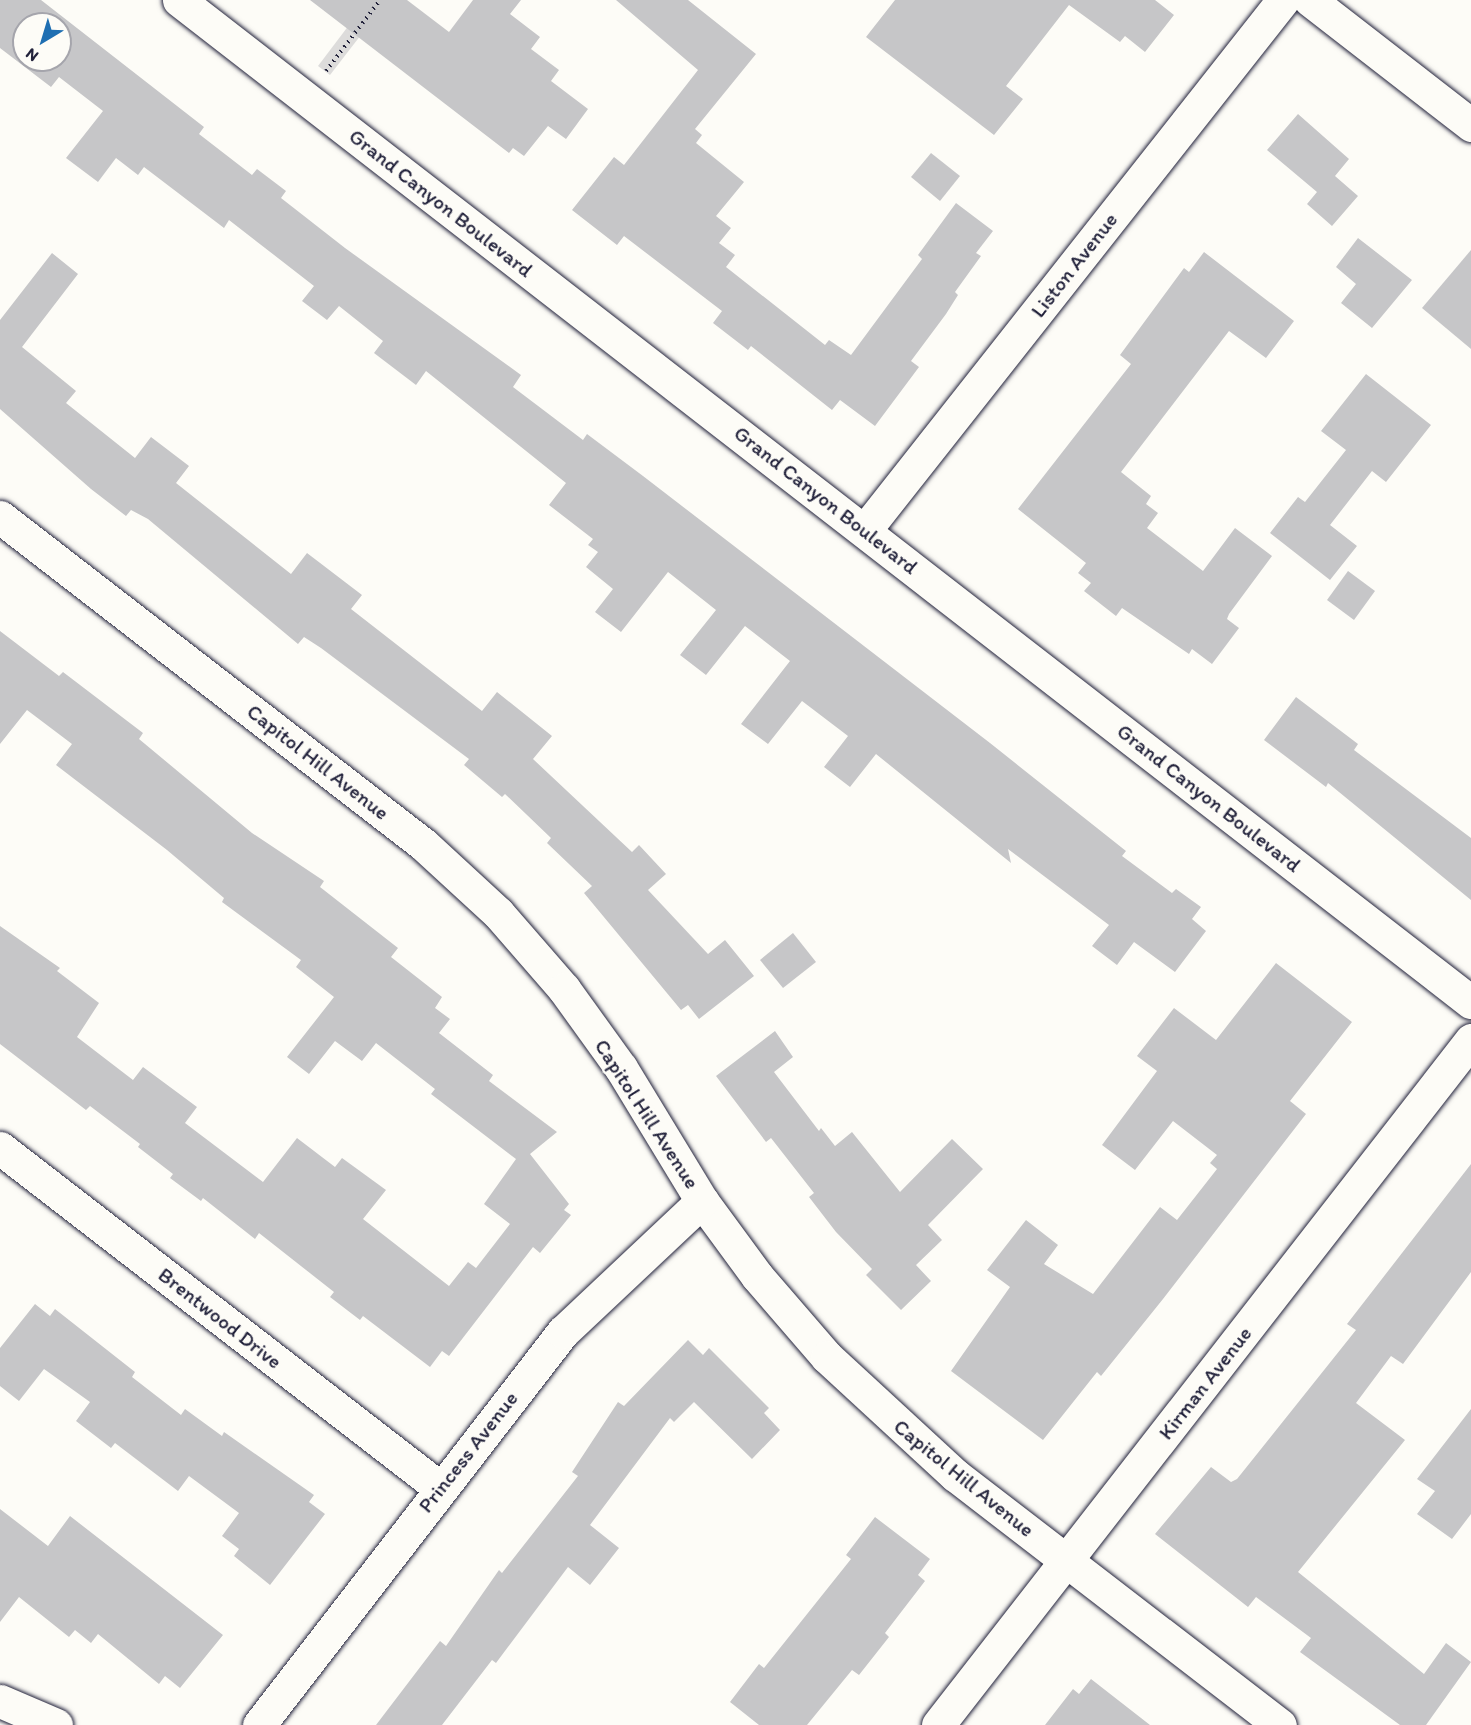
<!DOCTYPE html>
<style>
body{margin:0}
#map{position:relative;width:1471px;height:1725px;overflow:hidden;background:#fdfcf7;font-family:Itim,sans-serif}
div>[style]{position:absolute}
.green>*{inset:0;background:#dddcdb}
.building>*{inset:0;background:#c6c6c8}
.path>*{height:4px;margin-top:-2px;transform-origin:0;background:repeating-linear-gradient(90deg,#22223b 0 1.5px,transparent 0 6px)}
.roads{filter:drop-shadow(0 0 2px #22223b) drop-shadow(0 0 2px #22223b)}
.minor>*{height:33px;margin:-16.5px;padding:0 16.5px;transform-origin:16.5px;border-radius:16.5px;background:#fdfcf7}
span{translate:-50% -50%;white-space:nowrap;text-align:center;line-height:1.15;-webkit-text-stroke:5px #fdfcf7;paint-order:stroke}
.street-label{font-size:21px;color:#22223b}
.north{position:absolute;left:12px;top:12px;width:60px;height:60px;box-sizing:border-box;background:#fdfcf7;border:2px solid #a5a5ac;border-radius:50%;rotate:218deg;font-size:16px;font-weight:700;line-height:24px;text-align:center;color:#22223b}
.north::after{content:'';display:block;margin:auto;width:21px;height:27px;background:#1f6fb2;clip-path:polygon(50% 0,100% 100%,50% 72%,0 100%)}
</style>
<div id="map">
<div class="green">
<div style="clip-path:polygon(368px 0,388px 0,330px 75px,318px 66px)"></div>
</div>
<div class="building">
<div style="clip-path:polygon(evenodd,0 0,41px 0,204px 127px,199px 134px,252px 175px,257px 169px,286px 191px,281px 198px,345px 248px,521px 375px,513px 387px,583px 440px,587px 434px,643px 476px,990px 743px,1126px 851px,1122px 856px,1172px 893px,1176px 889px,1201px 907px,1192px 919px,1206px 931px,1175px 972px,1134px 942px,1117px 965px,1092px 946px,1109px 925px,1008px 849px,1011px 863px,876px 754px,850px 787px,824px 767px,848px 736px,802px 701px,768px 744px,741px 724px,790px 661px,745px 626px,706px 675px,680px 655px,716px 610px,668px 572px,621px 632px,595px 612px,613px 589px,586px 567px,598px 552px,588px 545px,593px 539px,549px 505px,566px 483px,426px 371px,416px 385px,374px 353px,383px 341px,339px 306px,327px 320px,302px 301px,314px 286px,229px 220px,224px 228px,144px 167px,138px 175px,116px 158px,98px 182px,66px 158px,103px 111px,59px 77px,51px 87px,0 48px,0 0,24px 24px,60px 24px,60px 60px,24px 60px,24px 24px)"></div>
<div style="clip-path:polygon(310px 0,407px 0,449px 32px,473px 0,521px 0,510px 14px,540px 37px,531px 49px,559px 70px,551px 81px,588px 109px,566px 139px,548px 126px,524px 156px,513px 148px,509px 153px)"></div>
<div style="clip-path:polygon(616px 0,688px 0,756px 54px,695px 129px,702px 135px,696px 143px,744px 182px,716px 216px,731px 228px,719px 243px,735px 255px,726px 267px,825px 345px,829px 340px,851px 355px,922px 259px,918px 255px,956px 203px,993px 231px,976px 253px,981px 256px,955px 292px,958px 295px,946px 314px,911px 361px,919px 367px,875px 426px,840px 400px,832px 410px,751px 346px,748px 350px,713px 323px,722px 311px,624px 236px,617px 245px,572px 210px,614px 157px,624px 165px,698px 70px)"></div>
<div style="clip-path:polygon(895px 0,1155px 0,1174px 15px,1145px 52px,1125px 36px,1120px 42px,1069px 5px,1006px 86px,1023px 99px,994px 135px,866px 37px)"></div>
<div style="clip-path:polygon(1298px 114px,1349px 159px,1335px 176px,1358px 196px,1332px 226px,1307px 204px,1317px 192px,1267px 150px)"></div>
<div style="clip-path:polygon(931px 153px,960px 176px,940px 201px,911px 177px)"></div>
<div style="clip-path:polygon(1358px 238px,1412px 280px,1372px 328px,1341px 303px,1356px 284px,1336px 267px)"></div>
<div style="clip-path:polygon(1471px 250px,1471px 349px,1422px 308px)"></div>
<div style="clip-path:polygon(1204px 252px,1294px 321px,1266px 358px,1229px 331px,1121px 472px,1151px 496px,1146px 504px,1158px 513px,1147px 528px,1203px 571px,1235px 528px,1272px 556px,1229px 614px,1227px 619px,1239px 628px,1212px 664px,1192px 649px,1189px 654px,1122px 608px,1116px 616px,1084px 591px,1091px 583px,1078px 573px,1086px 563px,1018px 509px,1131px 364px,1120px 355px,1184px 268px,1189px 272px)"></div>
<div style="clip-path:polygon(52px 253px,78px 274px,22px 347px,76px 391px,66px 403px,135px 458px,151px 437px,189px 466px,176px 483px,291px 574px,307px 553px,362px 595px,351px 609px,482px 711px,497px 692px,552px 736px,533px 759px,632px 852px,639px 845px,666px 874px,648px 890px,708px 954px,725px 940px,754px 976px,699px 1019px,688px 1005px,681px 1010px,584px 893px,592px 886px,547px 843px,551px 838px,505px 794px,502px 797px,464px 765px,469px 759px,321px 648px,304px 637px,298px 644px,148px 519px,131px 510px,126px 516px,91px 489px,0 409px,0 320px)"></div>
<div style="clip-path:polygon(1366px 374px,1431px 425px,1386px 482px,1372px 471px,1330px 525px,1357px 546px,1330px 580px,1270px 533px,1298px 497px,1305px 502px,1346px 450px,1321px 431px)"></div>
<div style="clip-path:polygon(1348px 571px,1375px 591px,1354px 620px,1327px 600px)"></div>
<div style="clip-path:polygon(0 631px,59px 676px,63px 672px,143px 733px,139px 739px,252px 833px,324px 881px,320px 887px,398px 948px,391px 957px,442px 997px,435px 1008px,450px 1019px,439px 1033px,493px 1075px,489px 1081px,557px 1132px,530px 1154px,569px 1204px,564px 1210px,571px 1215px,540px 1253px,533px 1247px,449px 1356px,442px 1351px,430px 1367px,363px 1316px,360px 1320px,330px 1297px,334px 1292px,259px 1233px,255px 1239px,203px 1198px,201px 1201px,170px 1178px,173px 1174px,138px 1147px,140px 1144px,90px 1106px,86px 1110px,0 1044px,0 926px,60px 968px,57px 971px,99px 1003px,77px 1037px,133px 1080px,143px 1067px,197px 1107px,185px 1123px,263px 1182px,297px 1138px,335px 1167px,342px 1158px,386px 1190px,363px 1219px,449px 1286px,468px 1262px,476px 1268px,510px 1224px,484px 1204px,516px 1159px,431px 1094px,435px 1089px,376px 1043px,362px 1061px,335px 1041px,309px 1074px,287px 1057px,334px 997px,296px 967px,301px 960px,222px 902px,224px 898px,167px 850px,56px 765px,72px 744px,27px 710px,0 744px)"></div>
<div style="clip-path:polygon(1296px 697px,1358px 744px,1354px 750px,1471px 838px,1471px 900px,1328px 783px,1326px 787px,1264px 740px)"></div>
<div style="clip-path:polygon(793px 933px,816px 962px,783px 988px,760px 960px)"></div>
<div style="clip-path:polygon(1276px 963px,1352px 1022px,1290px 1101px,1306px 1114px,1163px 1299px,1101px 1376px,1097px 1372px,1043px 1440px,951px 1371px,1010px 1287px,987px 1270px,1026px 1220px,1058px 1245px,1044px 1264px,1093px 1294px,1160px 1207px,1177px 1220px,1217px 1169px,1210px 1163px,1217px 1155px,1173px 1121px,1135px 1170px,1102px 1145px,1157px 1071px,1137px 1056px,1174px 1008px,1216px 1040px)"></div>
<div style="clip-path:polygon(775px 1031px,793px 1057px,774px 1072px,819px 1131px,821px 1128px,835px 1146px,852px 1132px,900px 1192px,952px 1139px,983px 1169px,928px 1225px,942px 1240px,916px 1265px,931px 1281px,901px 1310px,866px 1275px,872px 1269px,836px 1232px,809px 1197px,814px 1193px,771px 1138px,766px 1142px,716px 1076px)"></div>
<div style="clip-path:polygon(1471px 1164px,1471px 1272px,1403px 1364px,1391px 1356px,1356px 1403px,1405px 1440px,1298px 1572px,1424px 1674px,1446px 1643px,1471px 1662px,1426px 1725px,1400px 1725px,1300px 1652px,1311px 1638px,1256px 1597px,1248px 1607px,1155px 1534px,1211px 1467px,1231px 1482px,1237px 1479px,1356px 1330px,1347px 1324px)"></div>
<div style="clip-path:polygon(35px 1304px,50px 1316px,55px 1309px,135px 1372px,132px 1377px,181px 1415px,185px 1409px,222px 1436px,224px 1432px,314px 1495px,309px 1502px,325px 1514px,270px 1585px,234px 1556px,239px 1549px,222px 1536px,239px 1513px,189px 1476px,178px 1491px,115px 1443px,111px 1448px,76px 1421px,90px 1402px,44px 1369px,19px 1401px,0 1386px,0 1348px)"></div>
<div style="clip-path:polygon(688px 1340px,703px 1355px,709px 1348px,769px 1408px,764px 1413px,780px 1430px,752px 1459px,694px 1402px,674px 1422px,670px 1418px,590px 1525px,619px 1548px,590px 1585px,568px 1567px,496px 1663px,492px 1660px,442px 1725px,376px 1725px,440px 1641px,446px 1646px,499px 1570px,502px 1573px,578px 1476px,572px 1472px,618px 1402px,624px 1406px)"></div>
<div style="clip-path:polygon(1471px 1409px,1471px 1514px,1452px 1539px,1417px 1514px,1435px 1491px,1417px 1479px)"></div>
<div style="clip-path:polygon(0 1509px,48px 1546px,70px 1516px,223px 1635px,180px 1688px,165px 1676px,159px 1684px,98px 1634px,91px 1643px,75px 1630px,69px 1637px,19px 1597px,0 1622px)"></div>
<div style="clip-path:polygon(875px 1517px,930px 1559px,918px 1575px,925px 1581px,885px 1633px,889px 1637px,859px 1675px,852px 1670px,807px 1725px,759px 1725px,730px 1702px,759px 1664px,764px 1668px,851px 1559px,846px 1555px)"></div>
<div style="clip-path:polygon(1091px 1679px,1150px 1725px,1045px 1725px,1073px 1689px,1079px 1694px)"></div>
</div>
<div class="path">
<div style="left:326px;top:71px;width:89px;rotate:-52.7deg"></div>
</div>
<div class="roads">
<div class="minor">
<div style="left:179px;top:0;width:1635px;rotate:37.8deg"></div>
<div style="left:1310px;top:0;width:204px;rotate:37.8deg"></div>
<div style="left:0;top:517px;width:535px;rotate:37.71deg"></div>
<div style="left:423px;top:844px;width:102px;rotate:42.6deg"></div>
<div style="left:498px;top:913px;width:101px;rotate:49deg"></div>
<div style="left:564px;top:989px;width:97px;rotate:54.2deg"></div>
<div style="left:621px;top:1068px;width:156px;rotate:58.7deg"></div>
<div style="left:702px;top:1201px;width:93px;rotate:53.7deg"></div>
<div style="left:757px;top:1276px;width:107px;rotate:49.2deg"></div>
<div style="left:827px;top:1357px;width:174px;rotate:42.7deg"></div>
<div style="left:955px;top:1475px;width:410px;rotate:37.6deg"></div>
<div style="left:865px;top:530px;width:675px;rotate:-51.74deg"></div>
<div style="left:0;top:1148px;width:556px;rotate:37.69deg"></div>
<div style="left:0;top:1701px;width:61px;rotate:23.2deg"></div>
<div style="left:259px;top:1725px;width:497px;rotate:-52.3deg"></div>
<div style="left:563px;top:1332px;width:191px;rotate:-43.3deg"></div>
<div style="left:938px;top:1725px;width:868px;rotate:-52.11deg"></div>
</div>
</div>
<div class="street-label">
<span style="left:441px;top:203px;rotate:38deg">Grand Canyon Boulevard</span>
<span style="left:1074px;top:265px;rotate:-52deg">Liston Avenue</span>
<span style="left:826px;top:500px;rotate:38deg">Grand Canyon Boulevard</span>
<span style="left:318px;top:762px;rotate:38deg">Capitol Hill Avenue</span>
<span style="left:1209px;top:798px;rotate:38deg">Grand Canyon Boulevard</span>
<span style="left:647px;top:1114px;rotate:57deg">Capitol Hill Avenue</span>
<span style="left:220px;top:1318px;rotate:38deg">Brentwood Drive</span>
<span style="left:1205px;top:1383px;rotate:-52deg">Kirman Avenue</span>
<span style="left:468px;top:1452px;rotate:-52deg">Princess Avenue</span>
<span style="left:964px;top:1478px;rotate:39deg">Capitol Hill Avenue</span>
</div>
<div class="north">N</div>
</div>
